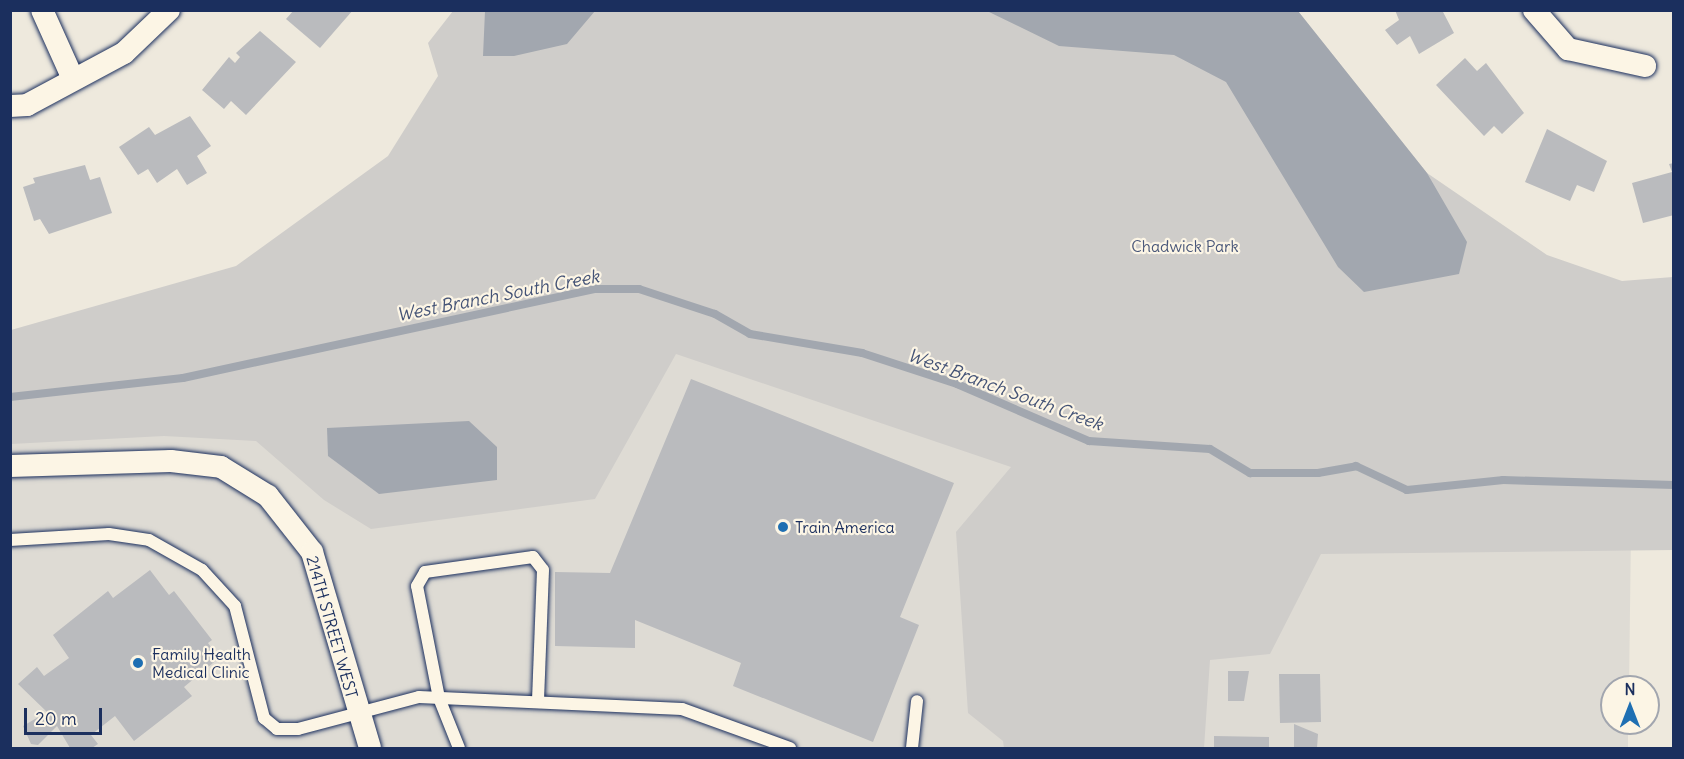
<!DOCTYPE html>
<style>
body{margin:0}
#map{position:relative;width:1684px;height:759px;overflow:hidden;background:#eee9dd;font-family:Delius,sans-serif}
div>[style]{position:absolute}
.built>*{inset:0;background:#dedbd4}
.green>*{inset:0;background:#cfcdca}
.water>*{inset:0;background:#a2a7af}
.stream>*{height:8px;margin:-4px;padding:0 4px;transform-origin:4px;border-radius:4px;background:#a2a7af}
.building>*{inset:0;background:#babbbe}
.roads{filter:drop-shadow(0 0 2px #1b2f5e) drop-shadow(0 0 2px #1b2f5e)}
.service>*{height:12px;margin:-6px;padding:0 6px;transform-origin:6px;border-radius:6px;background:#fcf5e5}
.minor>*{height:22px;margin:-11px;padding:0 11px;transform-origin:11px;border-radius:11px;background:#fcf5e5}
.dots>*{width:16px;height:16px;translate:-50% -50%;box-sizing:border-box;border:3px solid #fcf5e5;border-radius:50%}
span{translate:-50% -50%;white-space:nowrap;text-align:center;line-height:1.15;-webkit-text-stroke:4.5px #fcf5e5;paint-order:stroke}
.park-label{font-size:16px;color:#485679}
.poi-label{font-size:16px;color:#1b2f5e}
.left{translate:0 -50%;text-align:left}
.street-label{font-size:16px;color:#1b2f5e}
.water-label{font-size:18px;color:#445376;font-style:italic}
.frame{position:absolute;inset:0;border:12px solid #1b2f5e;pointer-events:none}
.north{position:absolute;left:1600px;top:675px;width:60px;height:60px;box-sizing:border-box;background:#fcf5e5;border:2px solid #a2a6af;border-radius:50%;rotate:0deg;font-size:16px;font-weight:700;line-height:24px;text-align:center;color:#1b2f5e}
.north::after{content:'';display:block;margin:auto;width:21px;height:27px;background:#1f6fb2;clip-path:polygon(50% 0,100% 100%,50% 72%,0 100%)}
.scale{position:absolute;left:24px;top:708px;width:78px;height:27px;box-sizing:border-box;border:3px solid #1b2f5e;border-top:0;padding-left:8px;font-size:18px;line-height:21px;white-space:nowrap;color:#1b2f5e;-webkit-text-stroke:4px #fcf5e5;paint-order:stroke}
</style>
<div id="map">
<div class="built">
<div style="clip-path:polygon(585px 320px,1631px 532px,1629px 687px,1612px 687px,1612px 723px,1628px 723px,1628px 748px,11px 748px,11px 429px)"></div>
</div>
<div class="green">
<div style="clip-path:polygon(453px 11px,1298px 11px,1427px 173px,1547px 255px,1622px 281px,1673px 277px,1673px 550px,1321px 554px,1270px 654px,1210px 660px,1204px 748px,1004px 748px,1003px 741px,968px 713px,956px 532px,1011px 467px,676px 354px,595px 499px,371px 529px,324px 500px,256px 441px,164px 436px,11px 444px,11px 330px,236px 266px,388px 156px,438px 76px,428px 43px)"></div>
</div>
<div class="water">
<div style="clip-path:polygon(485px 11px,485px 10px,595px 11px,567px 44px,514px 56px,483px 56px)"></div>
<div style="clip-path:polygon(987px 11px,1298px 11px,1427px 173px,1467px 242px,1459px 274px,1364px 292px,1338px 267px,1226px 82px,1174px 55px,1059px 46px)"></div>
<div style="clip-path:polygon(469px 421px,497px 447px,497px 480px,379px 494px,328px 456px,327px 428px)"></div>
</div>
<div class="stream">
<div style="left:10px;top:397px;width:174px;rotate:-6.3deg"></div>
<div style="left:183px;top:378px;width:422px;rotate:-12.2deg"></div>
<div style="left:595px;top:289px;width:44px"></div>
<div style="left:639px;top:289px;width:80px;rotate:18.2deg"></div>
<div style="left:715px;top:314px;width:40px;rotate:29.7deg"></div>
<div style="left:750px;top:334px;width:114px;rotate:9.6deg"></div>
<div style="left:862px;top:353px;width:100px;rotate:18.1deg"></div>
<div style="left:957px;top:384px;width:144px;rotate:23.4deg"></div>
<div style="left:1089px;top:441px;width:121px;rotate:3.8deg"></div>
<div style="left:1210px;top:449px;width:47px;rotate:31deg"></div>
<div style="left:1250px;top:473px;width:68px"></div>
<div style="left:1318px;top:473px;width:39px;rotate:-10deg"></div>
<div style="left:1356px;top:466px;width:56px;rotate:25.2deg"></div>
<div style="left:1407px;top:490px;width:97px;rotate:-5.9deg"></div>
<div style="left:1503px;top:480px;width:171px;rotate:1.7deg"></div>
</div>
<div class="building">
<div style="clip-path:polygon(294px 10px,353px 10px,320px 48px,286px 19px)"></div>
<div style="clip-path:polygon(1395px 10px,1442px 10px,1454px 33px,1419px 54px,1410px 36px,1397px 45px,1385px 30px,1399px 20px)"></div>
<div style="clip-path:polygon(260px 31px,296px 62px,246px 115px,231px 101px,224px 109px,202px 90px,229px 57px,235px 63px,240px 57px,236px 53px)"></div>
<div style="clip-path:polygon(1465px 58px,1477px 71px,1486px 63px,1524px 113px,1502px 134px,1494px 126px,1484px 136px,1436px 85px)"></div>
<div style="clip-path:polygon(190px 116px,211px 146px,197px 156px,207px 173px,187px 185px,177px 169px,157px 183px,148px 169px,138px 175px,119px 147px,149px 127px,155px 135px)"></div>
<div style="clip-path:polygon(1547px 129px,1607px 161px,1594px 192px,1577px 185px,1570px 201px,1525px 182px)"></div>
<div style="clip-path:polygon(1674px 163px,1674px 215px,1643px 223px,1632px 183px,1672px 172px,1669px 164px)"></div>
<div style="clip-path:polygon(85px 165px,90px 180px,100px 177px,112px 213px,49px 234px,40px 219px,34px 221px,23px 187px,35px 183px,33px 178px)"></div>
<div style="clip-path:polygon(691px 379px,954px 483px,900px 617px,919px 625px,873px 742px,733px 686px,741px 663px,635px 620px,635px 648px,555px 646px,555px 572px,610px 573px)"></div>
<div style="clip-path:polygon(150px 570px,169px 595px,174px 591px,212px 640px,208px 643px,219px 658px,184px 687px,192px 696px,134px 741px,115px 716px,91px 735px,98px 744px,92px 748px,70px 748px,57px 726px,38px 745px,31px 744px,23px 726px,47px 712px,18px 684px,37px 667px,44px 676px,69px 658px,53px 635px,108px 591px,113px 598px)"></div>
<div style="clip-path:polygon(1228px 671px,1249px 671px,1244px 701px,1228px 701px)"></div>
<div style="clip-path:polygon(1279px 674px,1320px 674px,1321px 722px,1280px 723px)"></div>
<div style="clip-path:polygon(1294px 724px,1318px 734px,1317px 748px,1294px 748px)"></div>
<div style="clip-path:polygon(1214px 736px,1269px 737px,1269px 748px,1214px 748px)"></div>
</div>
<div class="roads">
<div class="service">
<div style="left:10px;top:540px;width:99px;rotate:-3.5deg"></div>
<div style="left:109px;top:534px;width:40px;rotate:8.5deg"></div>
<div style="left:149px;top:540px;width:61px;rotate:29.5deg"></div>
<div style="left:202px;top:570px;width:49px;rotate:47.5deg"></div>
<div style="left:235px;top:606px;width:116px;rotate:75.5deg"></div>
<div style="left:264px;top:718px;width:17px;rotate:40deg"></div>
<div style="left:277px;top:729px;width:21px"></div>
<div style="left:298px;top:729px;width:125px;rotate:-14.8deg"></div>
<div style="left:419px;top:697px;width:263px;rotate:2.6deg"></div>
<div style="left:682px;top:709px;width:115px;rotate:19.9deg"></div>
<div style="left:459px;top:748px;width:54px;rotate:-111.8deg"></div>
<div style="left:439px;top:698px;width:114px;rotate:-101.1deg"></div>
<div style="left:417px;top:586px;width:16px;rotate:-60deg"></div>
<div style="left:425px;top:572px;width:109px;rotate:-7.9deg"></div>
<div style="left:533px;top:557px;width:16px;rotate:52deg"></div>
<div style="left:543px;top:570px;width:132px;rotate:92.2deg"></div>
<div style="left:912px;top:748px;width:47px;rotate:-83.9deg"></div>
</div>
<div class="minor">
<div style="left:42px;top:10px;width:76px;rotate:65.8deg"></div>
<div style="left:1534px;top:10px;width:52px;rotate:48.9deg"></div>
<div style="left:1568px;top:49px;width:79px;rotate:12.4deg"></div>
<div style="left:10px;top:106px;width:17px;rotate:-3deg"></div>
<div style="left:27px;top:105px;width:110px;rotate:-28.2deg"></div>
<div style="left:124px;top:53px;width:62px;rotate:-43.7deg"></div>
<div style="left:10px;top:466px;width:161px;rotate:-1.8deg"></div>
<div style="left:171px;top:461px;width:50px;rotate:6.8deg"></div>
<div style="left:221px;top:467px;width:55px;rotate:31.7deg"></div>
<div style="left:268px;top:496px;width:71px;rotate:51.8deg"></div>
<div style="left:312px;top:552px;width:204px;rotate:73.5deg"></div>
</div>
</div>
<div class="dots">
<div style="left:783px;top:527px;background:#1f6fb2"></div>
<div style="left:138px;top:663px;background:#1f6fb2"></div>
</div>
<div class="park-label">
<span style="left:1185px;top:246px">Chadwick Park</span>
</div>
<div class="poi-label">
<span class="left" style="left:795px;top:527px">Train America</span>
<span class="left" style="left:152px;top:663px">Family Health<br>Medical Clinic</span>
</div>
<div class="street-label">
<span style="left:332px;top:627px;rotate:74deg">214TH STREET WEST</span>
</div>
<div class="water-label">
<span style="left:498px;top:296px;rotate:-11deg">West Branch South Creek</span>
<span style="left:1005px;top:390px;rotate:20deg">West Branch South Creek</span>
</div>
<div class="frame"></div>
<div class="north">N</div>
<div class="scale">20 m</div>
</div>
